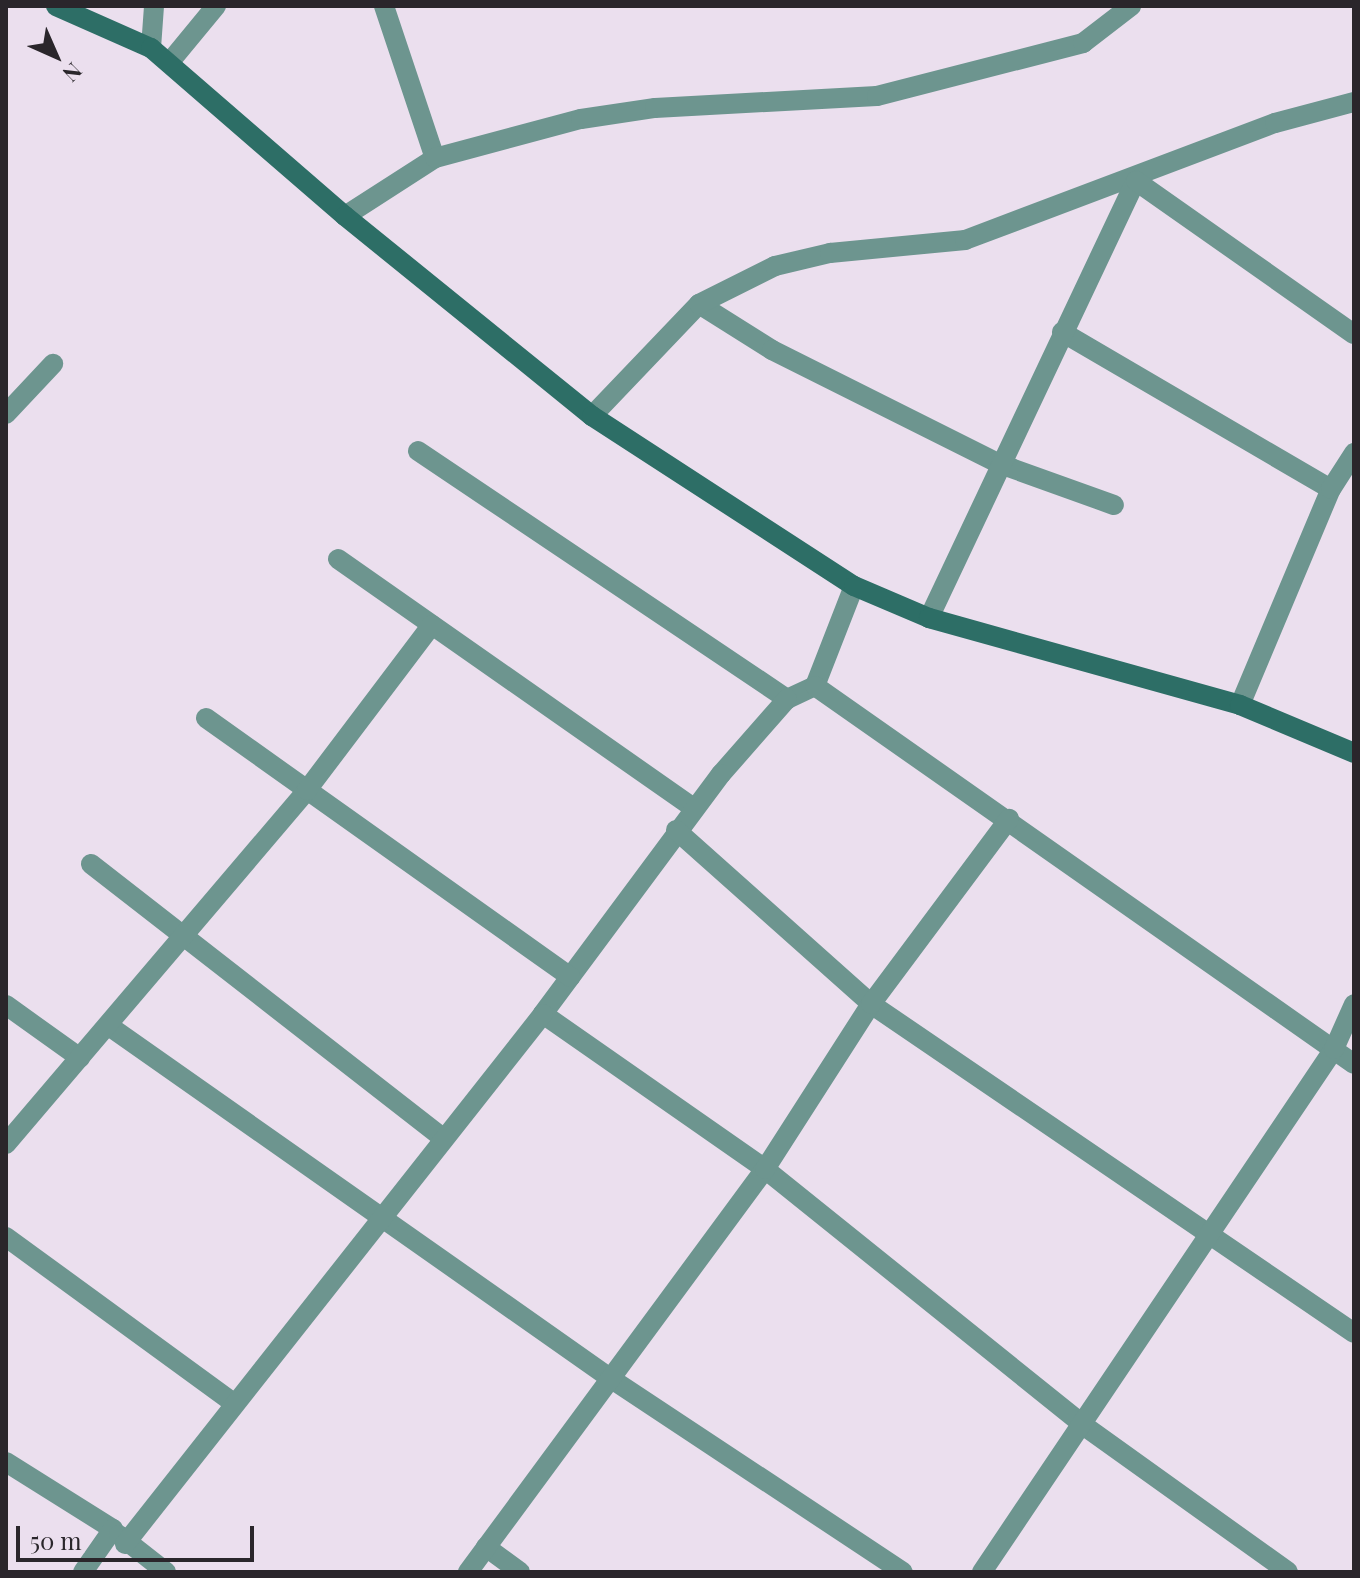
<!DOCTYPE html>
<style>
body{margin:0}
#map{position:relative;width:1360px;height:1578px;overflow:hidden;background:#ebdfee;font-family:"Playfair Display",serif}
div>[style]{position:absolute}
.street>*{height:20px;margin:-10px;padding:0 10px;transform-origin:10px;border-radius:10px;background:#6d958f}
.secondary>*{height:20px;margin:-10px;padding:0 10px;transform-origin:10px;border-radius:10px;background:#2d6e66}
span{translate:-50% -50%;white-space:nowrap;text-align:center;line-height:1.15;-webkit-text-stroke:8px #ebdfee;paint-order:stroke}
.frame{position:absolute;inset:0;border:8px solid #2a262b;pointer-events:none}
.north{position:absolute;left:16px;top:16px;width:80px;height:80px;-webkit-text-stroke:6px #ebdfee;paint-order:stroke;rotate:135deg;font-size:22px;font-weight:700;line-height:32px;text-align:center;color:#2a262b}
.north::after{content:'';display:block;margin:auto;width:28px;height:36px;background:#2a262b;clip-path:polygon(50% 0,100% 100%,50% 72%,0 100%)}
.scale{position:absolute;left:16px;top:1526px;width:238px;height:36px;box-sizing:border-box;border:4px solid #2a262b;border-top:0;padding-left:10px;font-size:24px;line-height:28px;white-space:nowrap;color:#2a262b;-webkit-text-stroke:6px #ebdfee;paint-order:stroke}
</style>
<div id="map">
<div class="street">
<div style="left:384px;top:6px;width:160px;rotate:71.5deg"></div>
<div style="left:151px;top:48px;width:42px;rotate:-85.9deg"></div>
<div style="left:169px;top:63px;width:74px;rotate:-50.5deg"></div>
<div style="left:345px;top:216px;width:107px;rotate:-32.8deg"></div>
<div style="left:435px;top:158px;width:151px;rotate:-15deg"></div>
<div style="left:581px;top:119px;width:75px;rotate:-8.5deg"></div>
<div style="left:655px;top:108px;width:222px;rotate:-3.1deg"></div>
<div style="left:877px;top:96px;width:213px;rotate:-14.4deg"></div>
<div style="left:1083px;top:43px;width:61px;rotate:-37.6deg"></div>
<div style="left:699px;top:304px;width:86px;rotate:32.2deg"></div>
<div style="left:772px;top:350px;width:255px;rotate:26.6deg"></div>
<div style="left:1000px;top:464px;width:121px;rotate:19.8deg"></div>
<div style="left:1062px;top:332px;width:311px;rotate:30.3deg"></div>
<div style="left:6px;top:414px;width:69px;rotate:-46.8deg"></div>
<div style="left:592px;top:416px;width:155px;rotate:-46.3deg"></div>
<div style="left:699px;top:304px;width:85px;rotate:-26.6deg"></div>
<div style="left:775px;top:266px;width:57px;rotate:-13.3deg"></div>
<div style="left:830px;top:253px;width:136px;rotate:-5.5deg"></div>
<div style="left:965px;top:240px;width:331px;rotate:-20.7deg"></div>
<div style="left:1275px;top:123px;width:82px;rotate:-14.9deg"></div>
<div style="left:418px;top:451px;width:445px;rotate:33.9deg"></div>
<div style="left:338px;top:559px;width:434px;rotate:35deg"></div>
<div style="left:854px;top:586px;width:107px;rotate:111.3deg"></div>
<div style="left:815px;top:686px;width:31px;rotate:155deg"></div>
<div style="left:787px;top:699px;width:100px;rotate:131.3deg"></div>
<div style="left:721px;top:774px;width:299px;rotate:126.6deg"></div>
<div style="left:543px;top:1014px;width:271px;rotate:34.9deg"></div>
<div style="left:765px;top:1169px;width:408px;rotate:38.8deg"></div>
<div style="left:1083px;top:1425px;width:252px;rotate:35.6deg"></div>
<div style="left:929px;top:618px;width:484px;rotate:-64.7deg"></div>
<div style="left:1136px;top:181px;width:266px;rotate:35.1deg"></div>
<div style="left:815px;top:686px;width:658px;rotate:35.04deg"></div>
<div style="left:1240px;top:705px;width:234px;rotate:-67.2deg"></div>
<div style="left:1331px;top:489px;width:43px;rotate:-57.4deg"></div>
<div style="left:206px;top:718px;width:447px;rotate:35.4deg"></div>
<div style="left:676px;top:830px;width:261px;rotate:41.7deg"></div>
<div style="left:871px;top:1004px;width:584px;rotate:34.26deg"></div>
<div style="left:91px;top:864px;width:447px;rotate:37.9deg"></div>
<div style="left:6px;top:1005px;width:91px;rotate:35.6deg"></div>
<div style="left:109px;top:1026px;width:612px;rotate:35.09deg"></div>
<div style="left:610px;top:1378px;width:351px;rotate:33.5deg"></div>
<div style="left:6px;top:1144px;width:465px;rotate:-49.6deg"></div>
<div style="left:307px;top:790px;width:207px;rotate:-52.9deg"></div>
<div style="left:6px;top:1237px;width:283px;rotate:36.1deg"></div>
<div style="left:6px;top:1462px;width:126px;rotate:32.1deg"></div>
<div style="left:113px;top:1529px;width:52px;rotate:124.9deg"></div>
<div style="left:119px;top:1535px;width:60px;rotate:38.2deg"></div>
<div style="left:125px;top:1544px;width:675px;rotate:-51.74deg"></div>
<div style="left:486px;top:1547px;width:42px;rotate:36.3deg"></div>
<div style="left:468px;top:1572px;width:501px;rotate:-53.61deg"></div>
<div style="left:765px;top:1169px;width:196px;rotate:-57.3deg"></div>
<div style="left:871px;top:1004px;width:231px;rotate:-53.3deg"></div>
<div style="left:982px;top:1572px;width:630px;rotate:-56.06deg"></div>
<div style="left:1334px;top:1049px;width:49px;rotate:-66deg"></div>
</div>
<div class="secondary">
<div style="left:56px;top:6px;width:104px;rotate:23.9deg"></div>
<div style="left:151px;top:48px;width:257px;rotate:40.9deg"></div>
<div style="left:345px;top:216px;width:318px;rotate:39deg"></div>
<div style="left:592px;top:416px;width:312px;rotate:33deg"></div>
<div style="left:854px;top:586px;width:82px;rotate:23.1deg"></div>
<div style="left:929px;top:618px;width:323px;rotate:15.6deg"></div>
<div style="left:1240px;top:705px;width:124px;rotate:22.8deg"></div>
</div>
<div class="frame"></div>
<div class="north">N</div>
<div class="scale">50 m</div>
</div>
